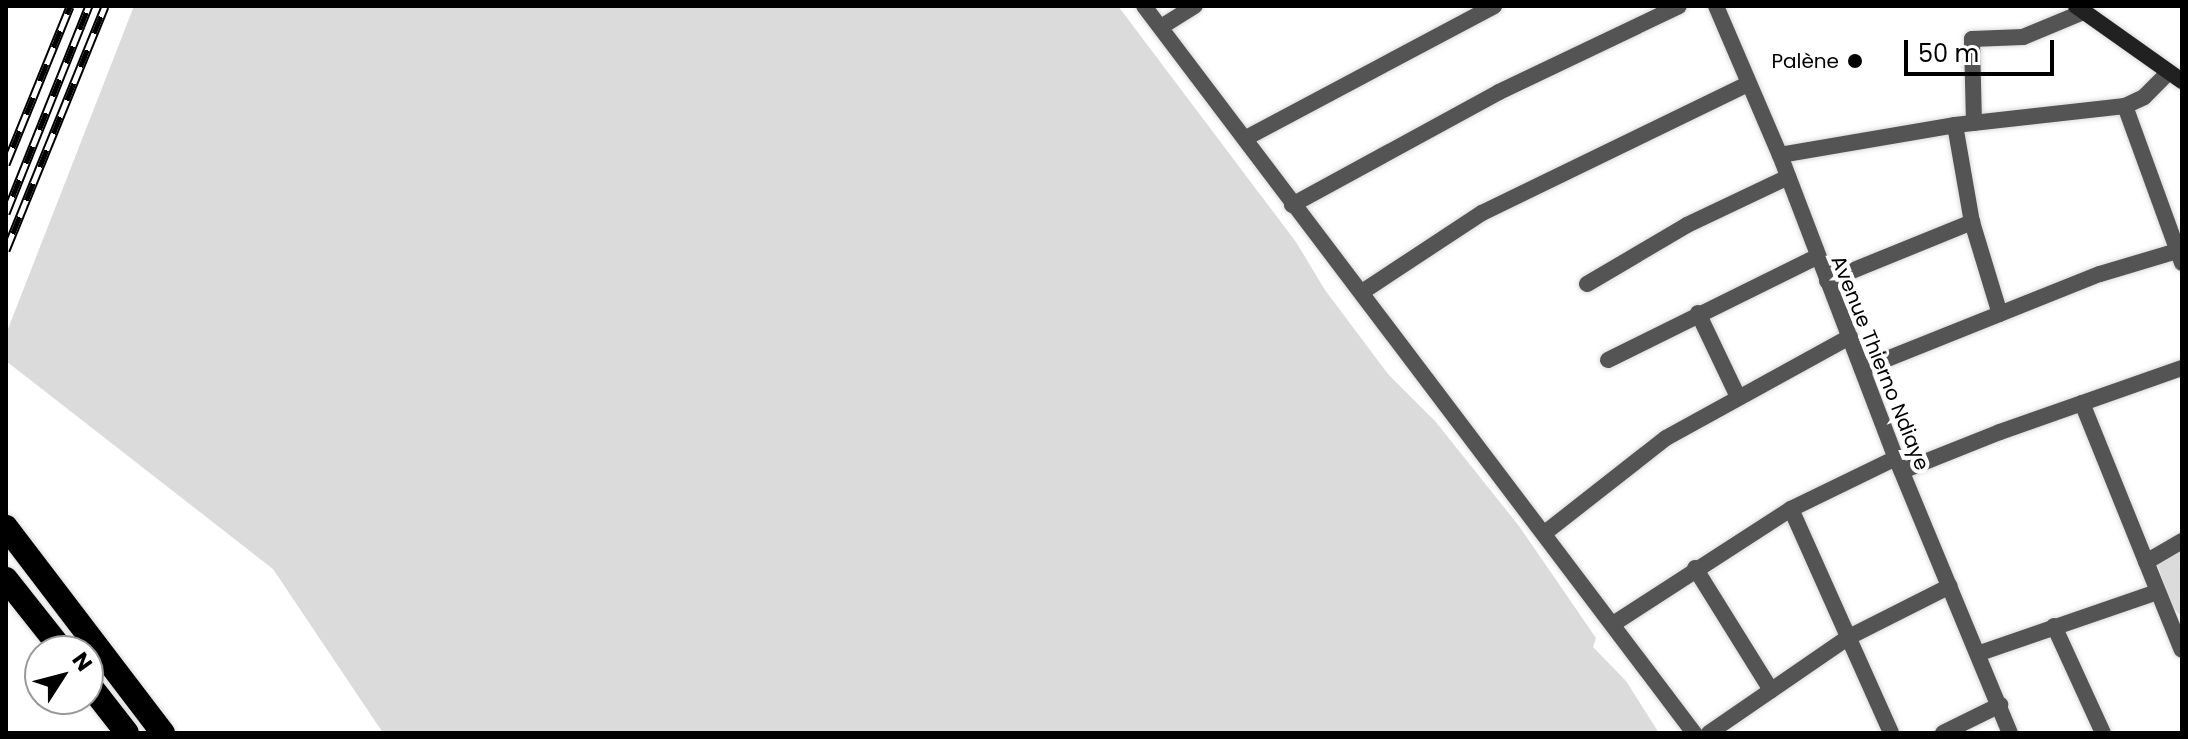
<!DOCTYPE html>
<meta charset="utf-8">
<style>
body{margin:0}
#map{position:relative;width:2188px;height:739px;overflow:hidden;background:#fff;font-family:Poppins,sans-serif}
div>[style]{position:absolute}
.green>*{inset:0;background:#dbdbdb}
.roads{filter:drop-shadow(0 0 2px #dbdbdb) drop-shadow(0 0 2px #dbdbdb)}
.street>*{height:16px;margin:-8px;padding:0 8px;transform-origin:8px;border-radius:8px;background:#545454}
.secondary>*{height:16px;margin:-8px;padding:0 8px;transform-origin:8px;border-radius:8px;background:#212121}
.highway>*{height:24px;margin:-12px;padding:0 12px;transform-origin:12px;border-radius:12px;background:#000}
.rail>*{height:9px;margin-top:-4.5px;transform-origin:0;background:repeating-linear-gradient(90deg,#fff 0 18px,#000 0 36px);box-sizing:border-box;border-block:2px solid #000}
.dots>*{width:22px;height:22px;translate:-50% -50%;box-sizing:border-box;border:4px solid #fff;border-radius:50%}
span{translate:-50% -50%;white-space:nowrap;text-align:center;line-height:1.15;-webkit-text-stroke:8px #fff;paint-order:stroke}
.poi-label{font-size:20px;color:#000}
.right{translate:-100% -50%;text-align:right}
.street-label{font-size:20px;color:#000}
.frame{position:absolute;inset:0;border:8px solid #000;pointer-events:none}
.north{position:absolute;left:24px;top:635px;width:80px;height:80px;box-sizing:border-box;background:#fff;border:2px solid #999;border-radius:50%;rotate:54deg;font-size:22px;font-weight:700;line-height:32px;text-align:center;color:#000}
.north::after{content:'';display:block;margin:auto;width:28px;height:36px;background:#000;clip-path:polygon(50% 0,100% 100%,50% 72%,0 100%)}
.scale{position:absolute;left:1904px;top:40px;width:150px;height:36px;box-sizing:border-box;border:4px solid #000;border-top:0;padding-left:10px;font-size:24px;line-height:28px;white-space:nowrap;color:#000;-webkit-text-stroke:6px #fff;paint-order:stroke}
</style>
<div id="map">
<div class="green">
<div style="clip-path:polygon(134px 6px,1118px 6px,1296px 242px,1325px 290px,1388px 374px,1435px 421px,1519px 526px,1596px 638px,1593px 647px,1626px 681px,1659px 733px,383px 733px,273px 569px,6px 361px,6px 334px)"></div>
<div style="clip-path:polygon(2182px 549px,2182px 617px,2172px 606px,2157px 563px)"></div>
</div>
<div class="roads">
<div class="street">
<div style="left:1144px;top:6px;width:912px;rotate:52.89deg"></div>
<div style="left:1716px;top:6px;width:162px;rotate:66.8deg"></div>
<div style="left:1780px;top:155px;width:324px;rotate:69.1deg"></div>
<div style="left:1896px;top:458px;width:298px;rotate:67.5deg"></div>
<div style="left:1161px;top:27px;width:40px;rotate:-32deg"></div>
<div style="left:2125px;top:106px;width:167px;rotate:70deg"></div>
<div style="left:1974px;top:123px;width:84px;rotate:-91.4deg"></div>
<div style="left:1972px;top:39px;width:51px;rotate:-2.2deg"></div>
<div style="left:2023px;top:37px;width:65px;rotate:-22.6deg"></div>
<div style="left:1955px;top:125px;width:98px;rotate:80.1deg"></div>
<div style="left:1972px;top:222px;width:96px;rotate:73.1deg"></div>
<div style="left:1246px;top:138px;width:281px;rotate:-28deg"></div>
<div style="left:1780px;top:155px;width:178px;rotate:-9.7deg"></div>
<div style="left:1955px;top:125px;width:171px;rotate:-6.4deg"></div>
<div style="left:2125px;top:106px;width:21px;rotate:-25deg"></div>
<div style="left:2144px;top:97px;width:34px;rotate:-45deg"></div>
<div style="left:1292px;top:205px;width:236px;rotate:-28.6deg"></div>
<div style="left:1499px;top:92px;width:199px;rotate:-25.5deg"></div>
<div style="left:1827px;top:281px;width:157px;rotate:-22.1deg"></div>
<div style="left:1587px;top:284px;width:116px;rotate:-30.5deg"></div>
<div style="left:1687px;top:225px;width:112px;rotate:-25.4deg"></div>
<div style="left:1362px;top:292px;width:144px;rotate:-33.4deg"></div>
<div style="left:1482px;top:213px;width:296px;rotate:-25.9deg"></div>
<div style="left:1698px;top:313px;width:93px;rotate:64.5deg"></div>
<div style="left:1608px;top:360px;width:232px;rotate:-26.3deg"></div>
<div style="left:1862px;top:369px;width:256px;rotate:-21.8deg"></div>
<div style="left:2100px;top:274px;width:80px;rotate:-16.6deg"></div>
<div style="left:2082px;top:403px;width:266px;rotate:68deg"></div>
<div style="left:1902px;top:471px;width:105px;rotate:-21.7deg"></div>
<div style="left:2000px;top:432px;width:193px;rotate:-19.4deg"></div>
<div style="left:1791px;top:509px;width:245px;rotate:65.9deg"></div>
<div style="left:1546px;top:532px;width:152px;rotate:-38.1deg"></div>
<div style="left:1666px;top:438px;width:210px;rotate:-28.8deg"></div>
<div style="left:2146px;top:562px;width:42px;rotate:-30.3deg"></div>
<div style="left:1695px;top:568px;width:144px;rotate:58.1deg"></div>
<div style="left:1613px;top:624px;width:212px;rotate:-32.9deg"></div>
<div style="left:1791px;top:509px;width:117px;rotate:-25.9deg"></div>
<div style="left:2054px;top:626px;width:118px;rotate:65.4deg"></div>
<div style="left:1980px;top:653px;width:187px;rotate:-19deg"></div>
<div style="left:1709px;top:733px;width:168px;rotate:-34.5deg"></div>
<div style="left:1847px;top:638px;width:115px;rotate:-26.8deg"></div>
<div style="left:1943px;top:733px;width:64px;rotate:-26.2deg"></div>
</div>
<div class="secondary">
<div style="left:2076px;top:6px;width:130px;rotate:35.3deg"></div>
</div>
<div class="highway">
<div style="left:6px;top:527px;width:259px;rotate:52.7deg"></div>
<div style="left:6px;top:579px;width:92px;rotate:51.6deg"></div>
<div style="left:88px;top:683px;width:63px;rotate:52deg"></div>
</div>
</div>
<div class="rail">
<div style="left:6px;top:164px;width:170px;rotate:-67.9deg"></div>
<div style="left:6px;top:213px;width:223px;rotate:-68.2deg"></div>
<div style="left:6px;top:250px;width:263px;rotate:-67.9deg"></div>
</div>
<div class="dots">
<div style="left:1855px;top:61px;background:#000"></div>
</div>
<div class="poi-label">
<span class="right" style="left:1839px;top:61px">Palène</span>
</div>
<div class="street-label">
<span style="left:1880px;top:363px;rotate:68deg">Avenue Thierno Ndiaye</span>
</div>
<div class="frame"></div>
<div class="north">N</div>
<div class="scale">50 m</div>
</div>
